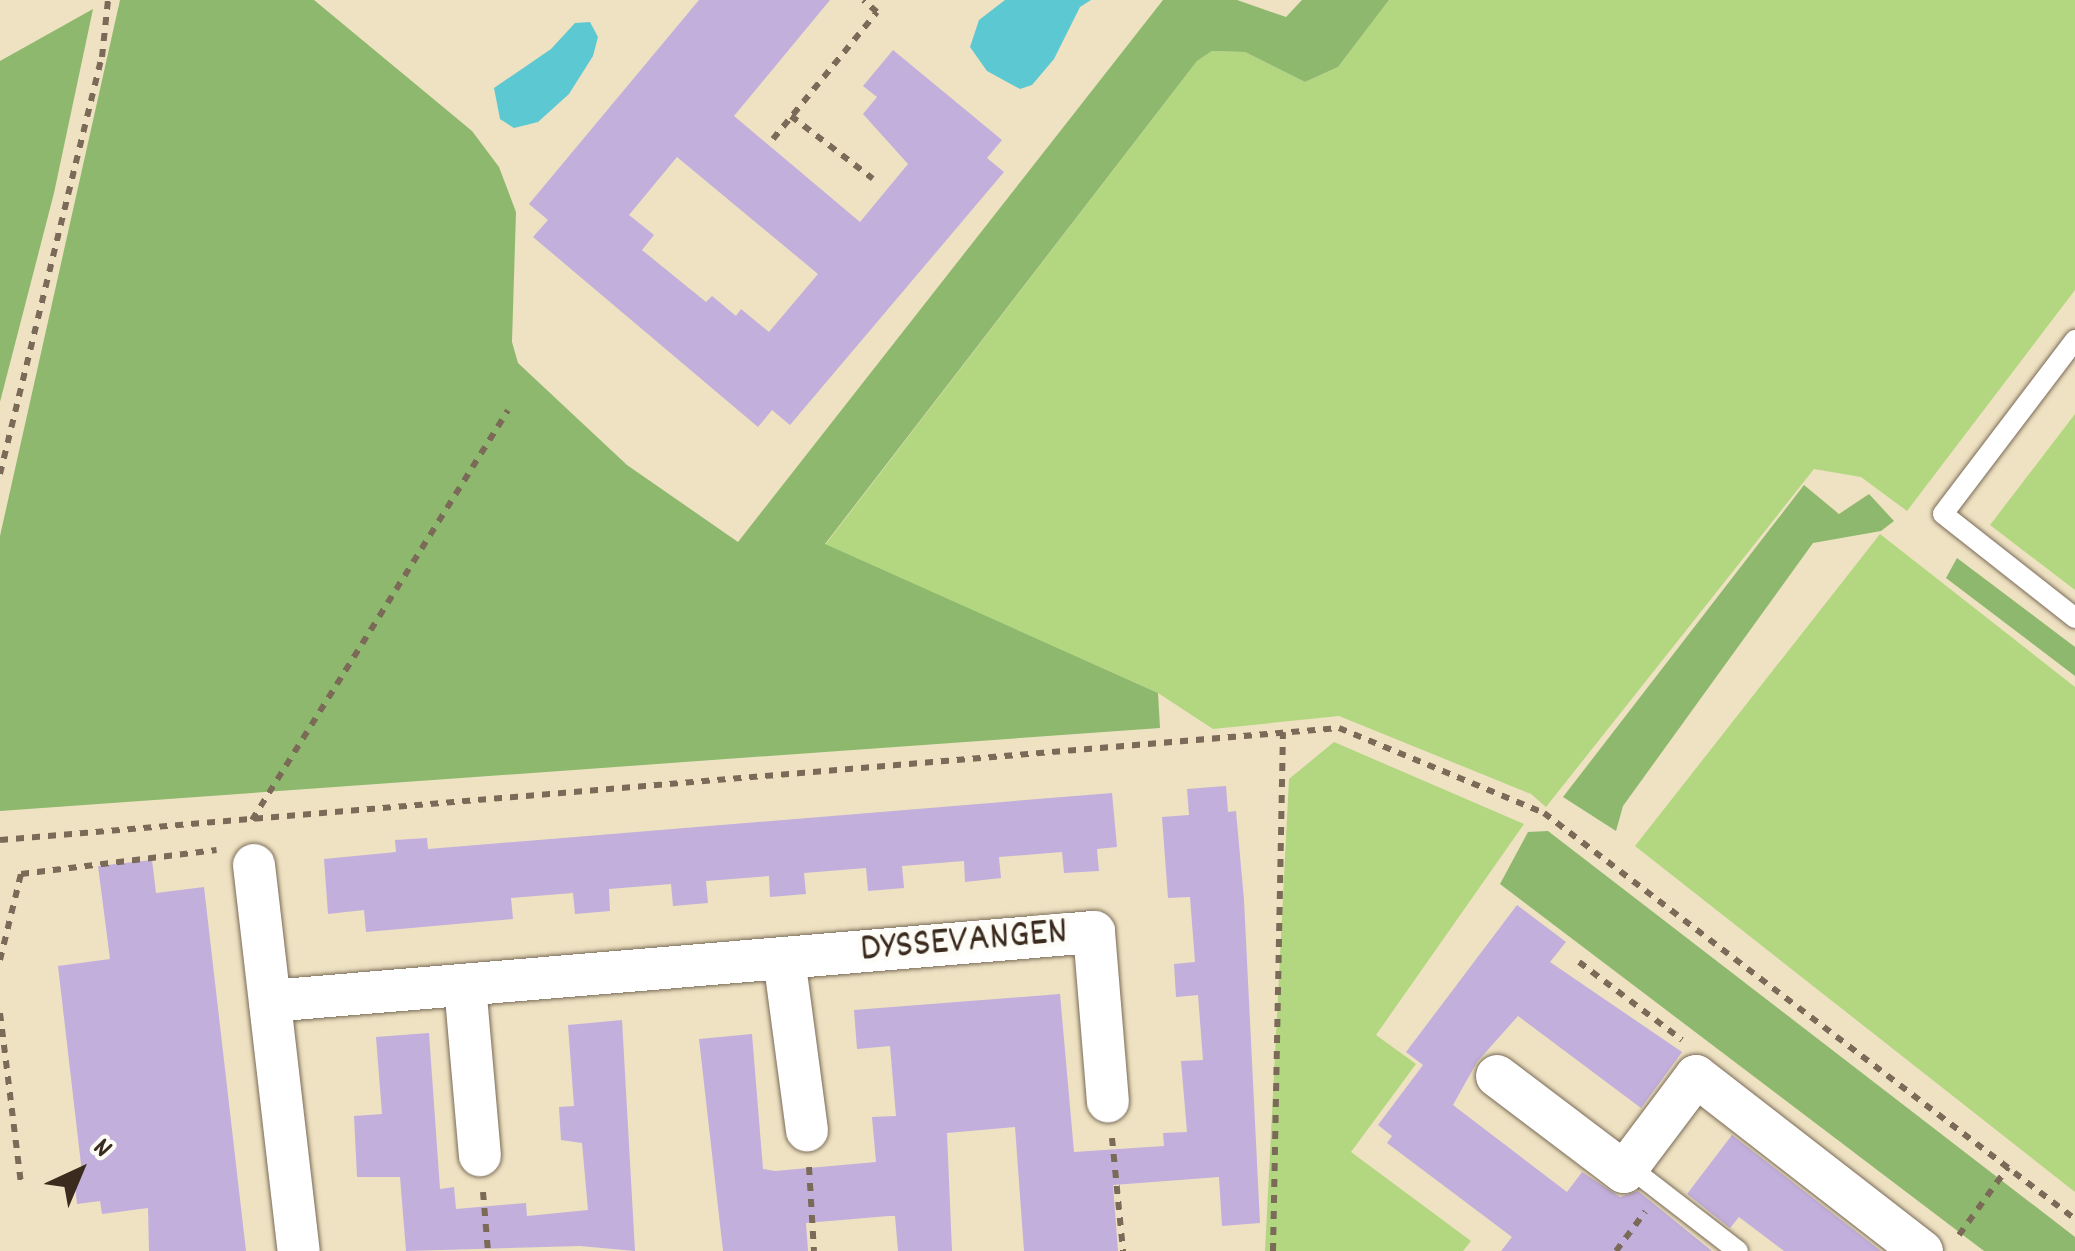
<!DOCTYPE html>
<style>
body{margin:0}
#map{position:relative;width:2075px;height:1251px;overflow:hidden;background:#eee2c2;font-family:Dekko,sans-serif}
div>[style]{position:absolute}
.green>*{inset:0;background:#b2d780}
.forest>*{inset:0;background:#8db86e}
.water>*{inset:0;background:#5cc9d2}
.building>*{inset:0;background:#c2afdc}
.path>*{height:6px;margin-top:-3px;transform-origin:0;background:repeating-linear-gradient(90deg,#7a6a57 0 8px,transparent 0 16px)}
.roads{filter:drop-shadow(0 0 2px #7a6a57) drop-shadow(0 0 2px #7a6a57)}
.lane>*{height:20px;margin:-10px;padding:0 10px;transform-origin:10px;border-radius:10px;background:#fff}
.street>*{height:42px;margin:-21px;padding:0 21px;transform-origin:21px;border-radius:21px;background:#fff}
span{translate:-50% -50%;white-space:nowrap;text-align:center;line-height:1.15;-webkit-text-stroke:10px #fdfcf7;paint-order:stroke}
.street-label{font-size:40px;color:#3b2a1e}
.north{position:absolute;left:30px;top:1121px;width:100px;height:100px;-webkit-text-stroke:8px #fdfcf7;paint-order:stroke;rotate:44deg;font-size:28px;font-weight:700;line-height:40px;text-align:center;color:#3b2a1e}
.north::after{content:'';display:block;margin:auto;width:35px;height:45px;background:#3b2a1e;clip-path:polygon(50% 0,100% 100%,50% 72%,0 100%)}
</style>
<div id="map">
<div class="green">
<div style="clip-path:polygon(1389px 0,2075px 0,2075px 290px,1907px 511px,1861px 477px,1814px 469px,1546px 807px,1531px 794px,1339px 716px,1213px 729px,1158px 693px,825px 545px,1197px 61px,1212px 51px,1245px 52px,1305px 82px,1338px 67px)"></div>
<div style="clip-path:polygon(2075px 414px,2075px 590px,1990px 525px)"></div>
<div style="clip-path:polygon(1880px 534px,2075px 687px,2075px 1192px,1635px 846px)"></div>
<div style="clip-path:polygon(1334px 742px,1524px 824px,1376px 1035px,1416px 1064px,1351px 1152px,1471px 1241px,1463px 1251px,1265px 1251px,1289px 779px)"></div>
</div>
<div class="forest">
<div style="clip-path:polygon(120px 0,314px 0,472px 131px,499px 167px,516px 212px,512px 342px,518px 363px,627px 465px,738px 542px,1163px 0,1237px 0,1286px 17px,1302px 0,1389px 0,1338px 67px,1305px 82px,1245px 52px,1212px 51px,1197px 61px,825px 544px,1158px 693px,1160px 728px,0 811px,0 536px)"></div>
<div style="clip-path:polygon(93px 9px,54px 193px,0 402px,0 61px)"></div>
<div style="clip-path:polygon(1804px 485px,1839px 514px,1869px 494px,1894px 521px,1881px 531px,1813px 543px,1623px 806px,1616px 831px,1563px 797px)"></div>
<div style="clip-path:polygon(1957px 558px,2075px 647px,2075px 676px,1946px 578px)"></div>
<div style="clip-path:polygon(1548px 831px,2075px 1237px,2075px 1251px,1984px 1251px,1500px 884px,1528px 832px)"></div>
</div>
<div class="water">
<div style="clip-path:polygon(1005px 0,1091px 0,1080px 7px,1054px 59px,1032px 85px,1020px 89px,987px 71px,970px 47px,979px 20px)"></div>
<div style="clip-path:polygon(590px 22px,598px 37px,593px 56px,569px 94px,538px 122px,514px 128px,500px 119px,494px 88px,551px 49px,575px 23px)"></div>
</div>
<div class="building">
<div style="clip-path:polygon(evenodd,699px 0,830px 0,734px 116px,860px 222px,908px 164px,863px 114px,877px 97px,863px 86px,893px 50px,1002px 140px,987px 158px,1004px 172px,790px 425px,772px 410px,758px 427px,533px 237px,548px 220px,529px 204px,699px 0,677px 157px,818px 274px,769px 332px,741px 309px,736px 316px,712px 296px,706px 302px,642px 250px,654px 235px,629px 215px,677px 157px)"></div>
<div style="clip-path:polygon(1226px 786px,1228px 812px,1236px 811px,1244px 900px,1260px 1223px,1222px 1226px,1219px 1177px,1113px 1185px,1118px 1251px,1024px 1251px,1015px 1127px,947px 1133px,952px 1251px,898px 1251px,895px 1216px,889px 1216px,806px 1223px,808px 1251px,723px 1251px,699px 1039px,752px 1034px,763px 1169px,775px 1171px,876px 1162px,872px 1117px,896px 1116px,890px 1046px,857px 1049px,854px 1010px,1060px 994px,1074px 1152px,1164px 1146px,1163px 1133px,1187px 1132px,1181px 1061px,1203px 1060px,1198px 995px,1176px 997px,1174px 964px,1195px 962px,1190px 897px,1168px 898px,1162px 817px,1189px 815px,1187px 789px)"></div>
<div style="clip-path:polygon(1112px 793px,1117px 847px,1097px 849px,1099px 871px,1064px 873px,1062px 852px,999px 857px,1001px 878px,965px 882px,964px 861px,902px 866px,904px 888px,868px 891px,866px 868px,804px 873px,806px 894px,770px 897px,769px 876px,706px 881px,708px 903px,673px 906px,671px 884px,609px 889px,610px 911px,575px 914px,573px 893px,511px 898px,513px 919px,366px 932px,364px 910px,328px 914px,324px 859px,396px 852px,395px 840px,427px 838px,428px 849px)"></div>
<div style="clip-path:polygon(152px 860px,156px 893px,204px 887px,246px 1251px,149px 1251px,148px 1208px,102px 1214px,100px 1201px,77px 1204px,74px 1174px,82px 1173px,58px 966px,110px 959px,98px 866px)"></div>
<div style="clip-path:polygon(1517px 905px,1566px 942px,1550px 962px,1682px 1052px,1641px 1108px,1518px 1016px,1477px 1062px,1453px 1105px,1567px 1192px,1582px 1172px,1620px 1197px,1638px 1191px,1712px 1251px,1501px 1251px,1512px 1237px,1387px 1143px,1392px 1136px,1378px 1125px,1423px 1065px,1406px 1052px)"></div>
<div style="clip-path:polygon(622px 1020px,635px 1251px,580px 1246px,406px 1251px,400px 1177px,357px 1177px,354px 1116px,382px 1114px,376px 1037px,429px 1033px,440px 1189px,454px 1187px,456px 1209px,526px 1203px,527px 1216px,588px 1210px,582px 1143px,561px 1140px,559px 1107px,574px 1106px,568px 1025px)"></div>
<div style="clip-path:polygon(1732px 1135px,1881px 1251px,1784px 1251px,1739px 1217px,1730px 1228px,1687px 1194px)"></div>
</div>
<div class="path">
<div style="left:791px;top:116px;width:103px;rotate:37.5deg"></div>
<div style="left:773px;top:139px;width:164px;rotate:-50.7deg"></div>
<div style="left:877px;top:12px;width:18px;rotate:-139deg"></div>
<div style="left:0;top:474px;width:429px;rotate:-76.3deg"></div>
<div style="left:102px;top:57px;width:57px;rotate:-84deg"></div>
<div style="left:252px;top:820px;width:483px;rotate:-58deg"></div>
<div style="left:0;top:840px;width:1344px;rotate:-4.78deg"></div>
<div style="left:1339px;top:728px;width:222px;rotate:22.5deg"></div>
<div style="left:1544px;top:813px;width:668px;rotate:37.4deg"></div>
<div style="left:0;top:960px;width:89px;rotate:-76.3deg"></div>
<div style="left:21px;top:874px;width:197px;rotate:-7deg"></div>
<div style="left:1579px;top:962px;width:129px;rotate:37.1deg"></div>
<div style="left:0;top:1013px;width:171px;rotate:83deg"></div>
<div style="left:1112px;top:1138px;width:114px;rotate:84.4deg"></div>
<div style="left:809px;top:1167px;width:84px;rotate:86.6deg"></div>
<div style="left:483px;top:1192px;width:59px;rotate:85.2deg"></div>
<div style="left:1959px;top:1235px;width:84px;rotate:-54.2deg"></div>
<div style="left:1273px;top:1251px;width:519px;rotate:-88.9deg"></div>
<div style="left:1616px;top:1251px;width:49px;rotate:-53.4deg"></div>
</div>
<div class="roads">
<div class="lane">
<div style="left:2075px;top:340px;width:218px;rotate:127.2deg"></div>
<div style="left:1943px;top:514px;width:168px;rotate:38.2deg"></div>
<div style="left:1628px;top:1166px;width:139px;rotate:37.7deg"></div>
</div>
<div class="street">
<div style="left:254px;top:865px;width:389px;rotate:83.4deg"></div>
<div style="left:784px;top:958px;width:174px;rotate:82.4deg"></div>
<div style="left:465px;top:985px;width:171px;rotate:85deg"></div>
<div style="left:270px;top:1001px;width:827px;rotate:-4.79deg"></div>
<div style="left:1094px;top:932px;width:170px;rotate:85.3deg"></div>
<div style="left:1497px;top:1076px;width:159px;rotate:37.1deg"></div>
<div style="left:1624px;top:1172px;width:120px;rotate:-53.1deg"></div>
<div style="left:1696px;top:1076px;width:286px;rotate:37.8deg"></div>
</div>
</div>
<div class="street-label">
<span style="left:964px;top:943px;rotate:-5deg">DYSSEVANGEN</span>
</div>
<div class="north">N</div>
</div>
